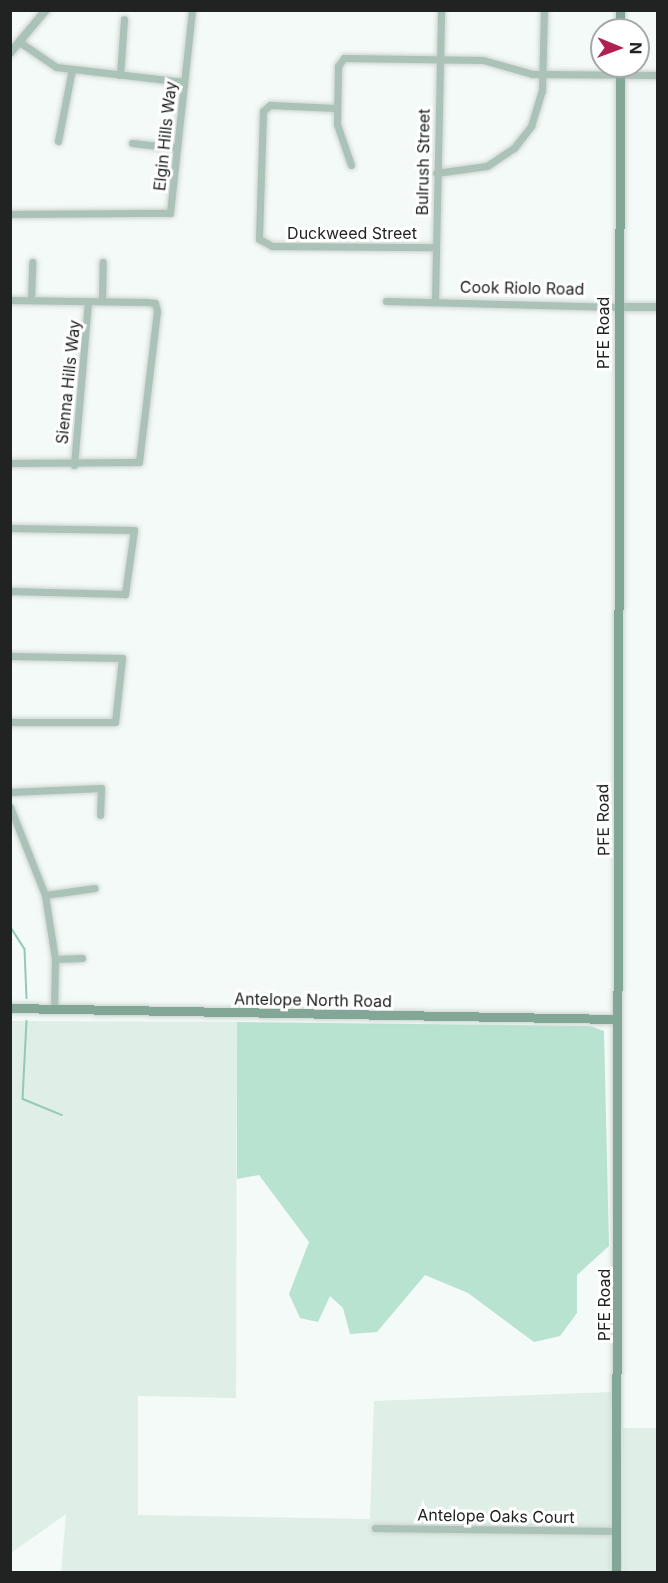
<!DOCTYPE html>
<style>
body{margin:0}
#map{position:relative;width:668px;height:1583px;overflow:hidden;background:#f3faf7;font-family:Inter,sans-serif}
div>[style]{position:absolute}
.built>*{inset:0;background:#dfeee7}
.green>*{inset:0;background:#b8e3d0}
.stream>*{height:1.5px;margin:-0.75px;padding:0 0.75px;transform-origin:0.75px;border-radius:0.75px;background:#92cab2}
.roads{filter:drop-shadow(0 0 2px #cdd3d1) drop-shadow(0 0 2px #cdd3d1)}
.minor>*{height:7px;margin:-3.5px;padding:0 3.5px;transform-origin:3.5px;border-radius:3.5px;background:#aac2b7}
.tertiary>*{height:8px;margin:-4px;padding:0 4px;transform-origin:4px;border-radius:4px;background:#aac2b7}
.secondary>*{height:9px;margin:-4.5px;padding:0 4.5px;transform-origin:4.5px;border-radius:4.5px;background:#83a797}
span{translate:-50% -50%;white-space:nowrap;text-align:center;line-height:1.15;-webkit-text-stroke:6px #fff;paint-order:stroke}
.street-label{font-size:16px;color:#202322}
.frame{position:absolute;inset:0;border:12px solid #202322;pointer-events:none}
.north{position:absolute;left:590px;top:18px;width:60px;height:60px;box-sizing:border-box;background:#fff;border:2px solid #a6a7a7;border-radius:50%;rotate:91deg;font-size:16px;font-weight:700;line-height:24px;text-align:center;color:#202322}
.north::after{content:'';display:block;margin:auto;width:21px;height:27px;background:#b02051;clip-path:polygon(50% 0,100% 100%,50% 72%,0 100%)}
</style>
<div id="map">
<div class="built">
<div style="clip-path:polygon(11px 1021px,237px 1022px,236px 1398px,138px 1396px,138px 1515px,370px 1519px,374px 1401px,611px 1392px,610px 1572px,61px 1572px,66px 1514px,11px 1553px)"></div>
<div style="clip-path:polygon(623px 1428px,657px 1428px,657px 1572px,624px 1572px)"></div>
</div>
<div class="green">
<div style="clip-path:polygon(237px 1022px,590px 1026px,604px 1031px,609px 1246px,577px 1275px,577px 1313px,560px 1336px,534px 1342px,468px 1293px,425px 1275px,377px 1332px,350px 1334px,343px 1308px,330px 1296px,318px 1322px,300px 1318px,289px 1294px,309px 1242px,259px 1175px,237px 1179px)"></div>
</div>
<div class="stream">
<div style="left:10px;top:926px;width:27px;rotate:57deg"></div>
<div style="left:25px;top:949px;width:49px;rotate:87.7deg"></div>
<div style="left:27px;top:1021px;width:78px;rotate:92.9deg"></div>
<div style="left:23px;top:1099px;width:42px;rotate:22.3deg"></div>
</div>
<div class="roads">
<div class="minor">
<div style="left:21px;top:43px;width:42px;rotate:34.4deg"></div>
<div style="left:56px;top:67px;width:129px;rotate:6.7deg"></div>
<div style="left:120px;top:75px;width:56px;rotate:-85.9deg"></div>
<div style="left:336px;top:108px;width:66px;rotate:-177.4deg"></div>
<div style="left:270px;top:105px;width:9px;rotate:139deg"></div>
<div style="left:263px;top:111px;width:128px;rotate:91.8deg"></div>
<div style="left:259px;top:239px;width:15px;rotate:28deg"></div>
<div style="left:272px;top:246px;width:163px;rotate:0.4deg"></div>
<div style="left:58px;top:141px;width:73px;rotate:-79deg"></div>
<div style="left:132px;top:143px;width:45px;rotate:6.3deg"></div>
<div style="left:351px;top:165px;width:43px;rotate:-108.9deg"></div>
<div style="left:337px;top:124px;width:58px;rotate:-89deg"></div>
<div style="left:338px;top:66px;width:10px;rotate:-53deg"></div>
<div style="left:344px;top:58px;width:139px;rotate:0.8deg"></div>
<div style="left:483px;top:60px;width:51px;rotate:15.9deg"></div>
<div style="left:532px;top:74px;width:126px;rotate:0.5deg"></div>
<div style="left:436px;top:173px;width:51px;rotate:-7.8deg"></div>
<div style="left:487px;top:166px;width:32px;rotate:-34deg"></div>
<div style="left:514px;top:148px;width:28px;rotate:-52deg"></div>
<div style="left:531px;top:126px;width:37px;rotate:-73deg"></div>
<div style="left:542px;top:91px;width:81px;rotate:-88.6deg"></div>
<div style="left:10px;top:214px;width:160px;rotate:-0.4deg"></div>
<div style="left:170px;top:213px;width:204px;rotate:-83.8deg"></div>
<div style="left:10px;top:300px;width:136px;rotate:0.8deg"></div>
<div style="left:146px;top:302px;width:9px;rotate:6deg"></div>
<div style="left:155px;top:303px;width:8px;rotate:76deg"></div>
<div style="left:157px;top:311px;width:152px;rotate:96.8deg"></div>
<div style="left:139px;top:462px;width:129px;rotate:179.6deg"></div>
<div style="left:31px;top:300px;width:38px;rotate:-88deg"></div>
<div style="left:102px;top:301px;width:39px;rotate:-89deg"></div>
<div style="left:386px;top:301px;width:232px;rotate:1.5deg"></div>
<div style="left:435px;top:301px;width:291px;rotate:-88.8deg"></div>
<div style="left:74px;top:465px;width:164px;rotate:-85.1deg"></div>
<div style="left:10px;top:528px;width:124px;rotate:0.9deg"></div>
<div style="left:134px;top:530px;width:65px;rotate:98deg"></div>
<div style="left:125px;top:594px;width:115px;rotate:-178.5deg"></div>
<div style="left:10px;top:656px;width:112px;rotate:1deg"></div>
<div style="left:122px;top:658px;width:64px;rotate:96.2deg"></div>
<div style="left:115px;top:722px;width:105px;rotate:180deg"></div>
<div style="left:10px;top:792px;width:91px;rotate:-2.5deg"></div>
<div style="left:101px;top:788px;width:27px;rotate:92deg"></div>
<div style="left:10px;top:807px;width:95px;rotate:68.3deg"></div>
<div style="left:45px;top:895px;width:65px;rotate:81.1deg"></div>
<div style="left:55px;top:959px;width:50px;rotate:91.1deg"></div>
<div style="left:45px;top:895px;width:50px;rotate:-8deg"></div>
<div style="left:55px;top:959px;width:27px;rotate:-2deg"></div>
<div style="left:375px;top:1528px;width:242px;rotate:0.7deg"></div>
</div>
<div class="tertiary">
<div style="left:10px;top:53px;width:56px;rotate:-50.1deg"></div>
<div style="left:618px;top:307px;width:40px"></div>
</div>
<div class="secondary">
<div style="left:620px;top:30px;width:20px;rotate:-90deg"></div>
<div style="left:10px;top:1008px;width:605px;rotate:1.04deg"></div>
<div style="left:616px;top:1572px;width:1506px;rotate:-89.85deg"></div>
</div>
</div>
<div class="street-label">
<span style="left:165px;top:136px;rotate:-84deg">Elgin Hills Way</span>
<span style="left:423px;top:162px;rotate:-89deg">Bulrush Street</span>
<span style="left:352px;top:233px">Duckweed Street</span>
<span style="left:522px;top:288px;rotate:1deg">Cook Riolo Road</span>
<span style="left:603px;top:333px;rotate:-90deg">PFE Road</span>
<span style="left:68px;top:382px;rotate:-84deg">Sienna Hills Way</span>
<span style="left:603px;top:820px;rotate:-91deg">PFE Road</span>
<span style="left:313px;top:1000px;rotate:1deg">Antelope North Road</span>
<span style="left:604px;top:1305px;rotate:-90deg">PFE Road</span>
<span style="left:496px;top:1516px;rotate:1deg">Antelope Oaks Court</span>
</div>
<div class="frame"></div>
<div class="north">N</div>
</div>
